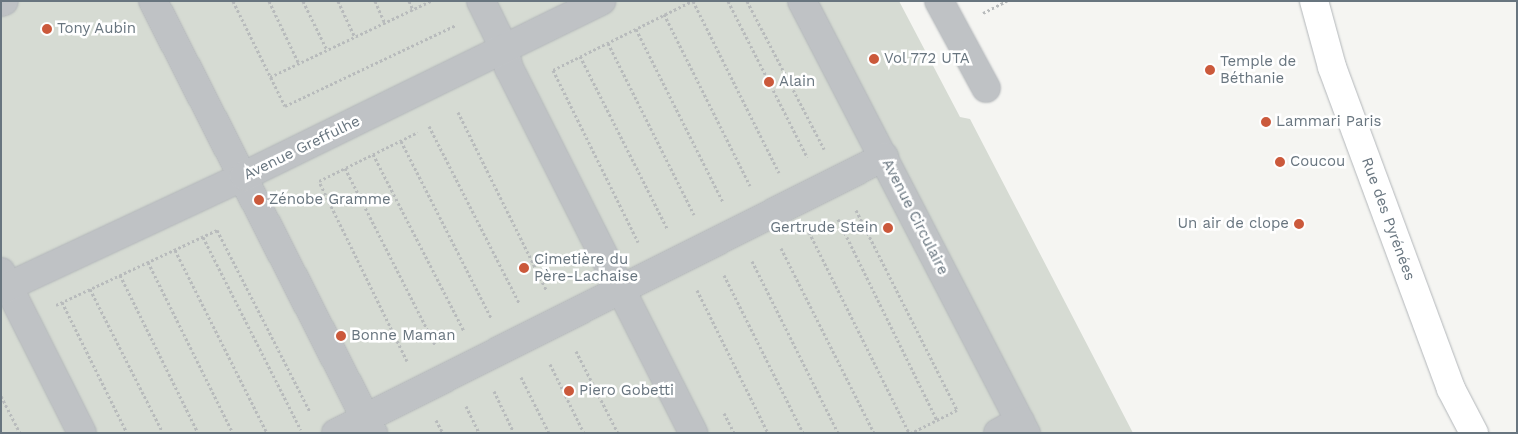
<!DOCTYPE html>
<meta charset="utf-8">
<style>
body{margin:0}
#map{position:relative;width:1518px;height:434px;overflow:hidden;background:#f5f5f2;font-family:"Work Sans",sans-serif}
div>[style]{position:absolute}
.green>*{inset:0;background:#d6dbd3}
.path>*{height:3px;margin-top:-1.5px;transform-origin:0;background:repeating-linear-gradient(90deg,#b8bbbc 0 2.5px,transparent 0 5px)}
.roads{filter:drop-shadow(0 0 1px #b2b6b9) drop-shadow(0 0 1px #b2b6b9)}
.minor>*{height:28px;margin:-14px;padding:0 14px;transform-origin:14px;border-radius:14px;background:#bfc2c5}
.major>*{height:28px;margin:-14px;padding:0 14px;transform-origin:14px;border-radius:14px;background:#fff}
.dots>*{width:14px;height:14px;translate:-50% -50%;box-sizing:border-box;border:2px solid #fff;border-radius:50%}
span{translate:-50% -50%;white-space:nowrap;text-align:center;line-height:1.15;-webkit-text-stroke:5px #fff;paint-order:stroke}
.poi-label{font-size:15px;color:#68757f}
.left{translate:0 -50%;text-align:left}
.right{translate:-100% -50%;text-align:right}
.street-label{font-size:15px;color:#68757f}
.frame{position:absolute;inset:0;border:2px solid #68757f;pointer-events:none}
</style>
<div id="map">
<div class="green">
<div style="clip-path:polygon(1px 1px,899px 1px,960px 117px,970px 119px,1133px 433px,1px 433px)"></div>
</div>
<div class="path">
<div style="left:233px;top:1px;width:117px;rotate:63.7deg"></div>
<div style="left:285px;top:106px;width:189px;rotate:-25.3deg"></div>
<div style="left:269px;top:1px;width:70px;rotate:64.5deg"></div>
<div style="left:303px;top:1px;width:55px;rotate:63.9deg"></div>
<div style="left:338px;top:1px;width:40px;rotate:65deg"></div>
<div style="left:375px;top:1px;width:24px;rotate:66deg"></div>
<div style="left:409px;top:1px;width:10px;rotate:66deg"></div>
<div style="left:693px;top:1px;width:192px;rotate:63.4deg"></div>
<div style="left:728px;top:1px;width:175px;rotate:63.1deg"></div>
<div style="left:747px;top:1px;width:167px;rotate:62.5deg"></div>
<div style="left:983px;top:13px;width:27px;rotate:-27deg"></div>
<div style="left:664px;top:14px;width:192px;rotate:63.4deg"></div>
<div style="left:636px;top:29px;width:194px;rotate:63.3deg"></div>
<div style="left:608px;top:43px;width:192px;rotate:63.4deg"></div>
<div style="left:580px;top:56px;width:193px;rotate:63.2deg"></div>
<div style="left:553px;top:70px;width:192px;rotate:63.7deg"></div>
<div style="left:553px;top:70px;width:155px;rotate:-26.4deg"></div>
<div style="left:270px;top:77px;width:178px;rotate:-25.3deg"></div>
<div style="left:458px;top:112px;width:198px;rotate:63.6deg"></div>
<div style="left:429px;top:126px;width:199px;rotate:63deg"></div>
<div style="left:401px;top:141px;width:199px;rotate:63deg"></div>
<div style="left:373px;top:154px;width:199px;rotate:62.8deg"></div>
<div style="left:345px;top:168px;width:199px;rotate:63deg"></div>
<div style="left:856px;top:210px;width:224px;rotate:63.2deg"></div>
<div style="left:957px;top:410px;width:51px;rotate:153.4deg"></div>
<div style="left:838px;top:219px;width:224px;rotate:63.8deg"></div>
<div style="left:809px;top:232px;width:225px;rotate:63.5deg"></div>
<div style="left:203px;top:237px;width:216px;rotate:63.1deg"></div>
<div style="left:781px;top:248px;width:207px;rotate:63.3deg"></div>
<div style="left:175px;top:250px;width:205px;rotate:63.3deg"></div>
<div style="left:752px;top:261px;width:192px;rotate:63.4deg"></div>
<div style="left:148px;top:262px;width:191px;rotate:63.6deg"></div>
<div style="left:120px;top:275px;width:176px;rotate:63.7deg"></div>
<div style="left:724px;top:275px;width:177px;rotate:63.4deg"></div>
<div style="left:90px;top:289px;width:161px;rotate:63.1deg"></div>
<div style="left:697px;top:290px;width:160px;rotate:63.6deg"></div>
<div style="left:62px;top:302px;width:146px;rotate:63.6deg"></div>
<div style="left:56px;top:305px;width:178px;rotate:-25deg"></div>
<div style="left:217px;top:230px;width:204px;rotate:62.9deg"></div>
<div style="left:576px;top:351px;width:92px;rotate:62.9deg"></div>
<div style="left:407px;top:361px;width:200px;rotate:-116.1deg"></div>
<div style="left:319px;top:181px;width:110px;rotate:-26.3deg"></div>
<div style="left:550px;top:364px;width:77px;rotate:63.8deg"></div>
<div style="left:521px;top:377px;width:63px;rotate:63.4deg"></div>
<div style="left:494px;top:391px;width:47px;rotate:64.5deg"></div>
<div style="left:1px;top:396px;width:42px;rotate:62.8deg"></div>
<div style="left:466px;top:406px;width:30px;rotate:64deg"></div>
<div style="left:724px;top:413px;width:22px;rotate:63deg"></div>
<div style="left:436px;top:420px;width:15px;rotate:62deg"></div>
</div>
<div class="roads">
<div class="minor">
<div style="left:153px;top:1px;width:485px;rotate:63deg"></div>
<div style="left:481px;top:1px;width:52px;rotate:63.9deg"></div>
<div style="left:504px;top:48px;width:21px;rotate:76deg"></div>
<div style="left:509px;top:68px;width:409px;rotate:63.2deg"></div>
<div style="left:802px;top:1px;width:487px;rotate:62.6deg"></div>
<div style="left:939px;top:1px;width:99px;rotate:61.6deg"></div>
<div style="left:1px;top:2px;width:3px;rotate:-18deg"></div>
<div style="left:1px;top:272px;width:180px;rotate:63.3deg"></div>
<div style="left:1px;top:290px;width:268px;rotate:-25.1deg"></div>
<div style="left:244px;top:176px;width:398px;rotate:-26.1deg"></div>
<div style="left:336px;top:433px;width:614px;rotate:-26.73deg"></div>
<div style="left:998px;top:433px;width:25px;rotate:-29deg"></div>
</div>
<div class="major">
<div style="left:1314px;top:1px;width:68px;rotate:74.7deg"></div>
<div style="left:1332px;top:67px;width:343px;rotate:69.7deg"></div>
<div style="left:1451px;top:389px;width:50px;rotate:62.4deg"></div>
</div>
</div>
<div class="dots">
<div style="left:47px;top:29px;background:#cb593b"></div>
<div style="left:874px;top:59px;background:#cb593b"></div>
<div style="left:1210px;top:70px;background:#cb593b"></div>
<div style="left:769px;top:82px;background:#cb593b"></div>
<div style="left:1266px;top:122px;background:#cb593b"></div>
<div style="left:1280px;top:162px;background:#cb593b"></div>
<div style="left:259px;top:200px;background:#cb593b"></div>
<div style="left:1299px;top:224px;background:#cb593b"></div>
<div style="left:888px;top:228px;background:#cb593b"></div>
<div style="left:524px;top:268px;background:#cb593b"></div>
<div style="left:341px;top:336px;background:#cb593b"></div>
<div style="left:569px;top:391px;background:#cb593b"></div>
</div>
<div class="poi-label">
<span class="left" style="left:57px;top:29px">Tony Aubin</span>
<span class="left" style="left:884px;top:59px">Vol 772 UTA</span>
<span class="left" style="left:1220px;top:70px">Temple de<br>Béthanie</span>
<span class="left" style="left:779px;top:82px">Alain</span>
<span class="left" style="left:1276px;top:122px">Lammari Paris</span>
<span class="left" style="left:1290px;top:162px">Coucou</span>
<span class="left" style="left:269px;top:200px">Zénobe Gramme</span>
<span class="right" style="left:1289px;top:224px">Un air de clope</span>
<span class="right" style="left:878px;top:228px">Gertrude Stein</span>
<span class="left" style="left:534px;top:268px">Cimetière du<br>Père-Lachaise</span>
<span class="left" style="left:351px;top:336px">Bonne Maman</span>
<span class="left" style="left:579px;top:391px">Piero Gobetti</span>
</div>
<div class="street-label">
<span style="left:302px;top:148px;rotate:-26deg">Avenue Greffulhe</span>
<span style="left:915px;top:217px;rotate:63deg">Avenue Circulaire</span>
<span style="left:1388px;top:219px;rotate:70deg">Rue des Pyrénées</span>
</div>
<div class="frame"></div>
</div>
